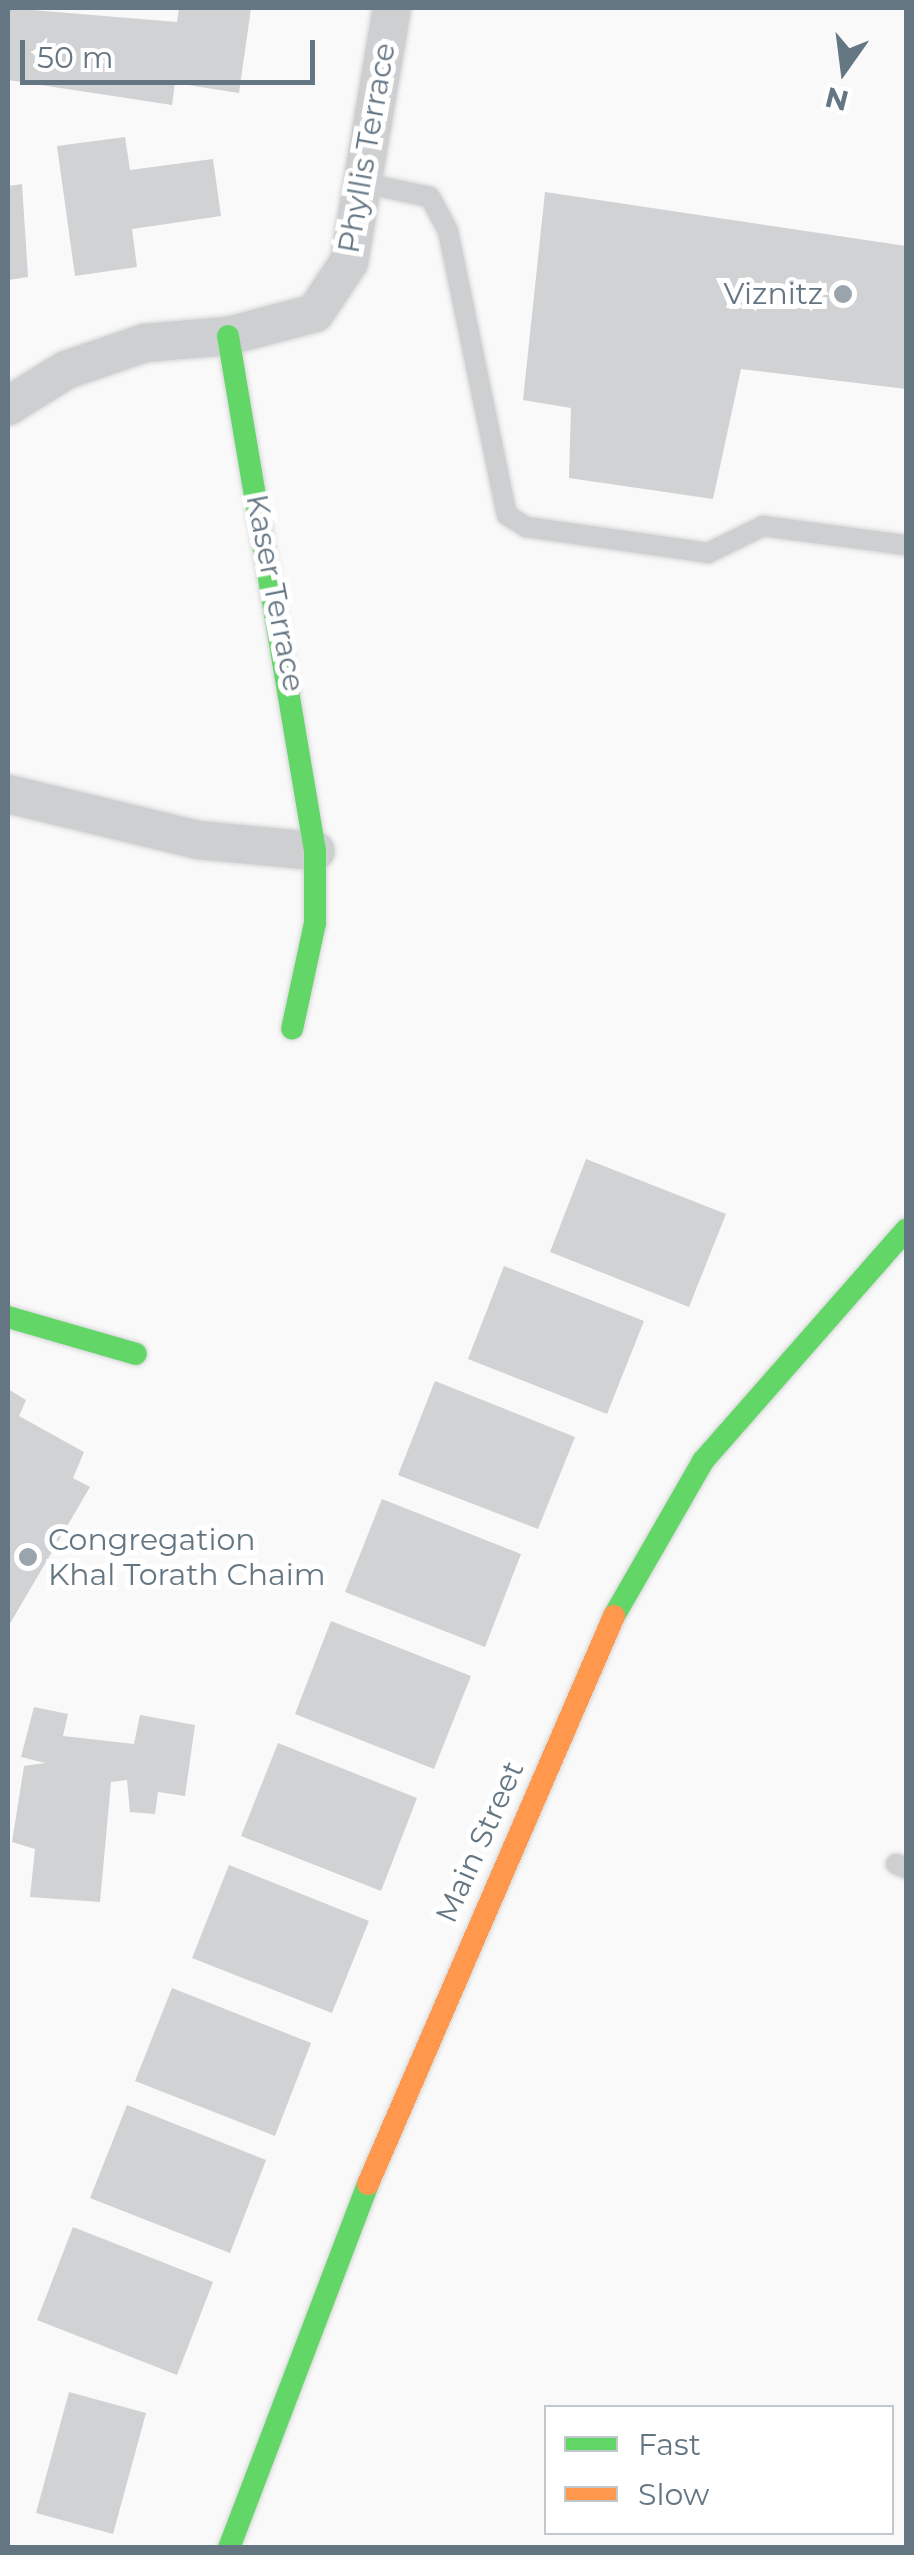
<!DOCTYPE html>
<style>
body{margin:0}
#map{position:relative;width:914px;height:2555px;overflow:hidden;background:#f9f9f9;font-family:Montserrat,sans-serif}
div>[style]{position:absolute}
.building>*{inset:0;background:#d0d2d3}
.roads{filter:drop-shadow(0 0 2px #d5d6d7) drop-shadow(0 0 2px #d5d6d7)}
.lane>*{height:20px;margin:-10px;padding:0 10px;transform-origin:10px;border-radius:10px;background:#cecfd0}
.street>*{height:38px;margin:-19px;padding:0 19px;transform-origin:19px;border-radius:19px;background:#cecfd0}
.fast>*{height:22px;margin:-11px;padding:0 11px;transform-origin:11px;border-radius:11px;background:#63d668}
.slow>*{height:22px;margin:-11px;padding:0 11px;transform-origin:11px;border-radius:11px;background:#ff974d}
.dots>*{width:28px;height:28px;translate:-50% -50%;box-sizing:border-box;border:5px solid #fff;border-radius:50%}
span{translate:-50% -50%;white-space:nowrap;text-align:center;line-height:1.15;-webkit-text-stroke:10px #fff;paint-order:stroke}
.street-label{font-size:30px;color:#657683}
.poi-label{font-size:30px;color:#657683}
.right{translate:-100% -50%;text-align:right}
.left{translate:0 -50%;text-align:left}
.frame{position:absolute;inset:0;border:10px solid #657683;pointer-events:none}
.legend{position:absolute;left:544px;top:2405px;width:350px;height:130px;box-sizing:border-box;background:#fff;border:2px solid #c1c8cd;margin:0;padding:12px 18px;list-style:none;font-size:30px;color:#657683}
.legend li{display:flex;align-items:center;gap:20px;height:50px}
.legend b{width:50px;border:2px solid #c1c8cd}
.north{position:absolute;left:794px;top:20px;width:100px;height:100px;-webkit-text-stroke:8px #fff;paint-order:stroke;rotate:194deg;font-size:28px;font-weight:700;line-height:40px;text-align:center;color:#657683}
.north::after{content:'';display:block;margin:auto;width:35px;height:45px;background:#657683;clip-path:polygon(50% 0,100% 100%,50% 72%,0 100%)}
.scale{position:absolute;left:20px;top:40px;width:295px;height:45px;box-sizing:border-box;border:5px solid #657683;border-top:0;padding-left:12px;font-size:30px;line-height:35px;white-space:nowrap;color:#657683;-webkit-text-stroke:8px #fff;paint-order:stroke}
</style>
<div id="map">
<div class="building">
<div style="clip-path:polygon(8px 8px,177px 22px,179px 8px,251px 8px,239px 93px,175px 83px,172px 105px,8px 80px)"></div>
<div style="clip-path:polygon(125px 137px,130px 170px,213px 159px,221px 216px,132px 229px,137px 267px,75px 276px,57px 146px)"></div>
<div style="clip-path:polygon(22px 184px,28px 277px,8px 280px,8px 186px)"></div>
<div style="clip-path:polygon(545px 192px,906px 246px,906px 389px,741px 369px,713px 499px,569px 478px,571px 408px,523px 400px)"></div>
<div style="clip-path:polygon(586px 1159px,726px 1214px,689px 1307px,550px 1252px)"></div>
<div style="clip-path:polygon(504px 1266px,644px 1321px,607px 1414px,468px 1359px)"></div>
<div style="clip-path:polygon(435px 1381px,575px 1437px,538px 1529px,398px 1475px)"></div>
<div style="clip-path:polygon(8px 1389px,26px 1400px,19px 1416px,84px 1452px,73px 1478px,90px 1487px,8px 1627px)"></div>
<div style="clip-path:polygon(382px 1499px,521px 1554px,485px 1647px,345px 1592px)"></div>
<div style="clip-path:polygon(331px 1621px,471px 1676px,434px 1769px,295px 1714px)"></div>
<div style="clip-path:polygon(34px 1707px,68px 1714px,63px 1736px,134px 1744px,140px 1715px,195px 1725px,185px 1796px,158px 1792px,155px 1814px,130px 1812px,127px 1780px,111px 1782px,100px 1902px,30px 1897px,35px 1849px,12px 1842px,24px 1766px,45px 1763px,21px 1757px)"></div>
<div style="clip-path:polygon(278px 1743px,417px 1798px,381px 1891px,241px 1836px)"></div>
<div style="clip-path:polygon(229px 1865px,369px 1921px,332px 2013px,192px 1958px)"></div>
<div style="clip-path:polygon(172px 1988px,311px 2043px,275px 2136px,135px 2081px)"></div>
<div style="clip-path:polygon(127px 2105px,266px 2160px,230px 2253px,90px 2198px)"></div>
<div style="clip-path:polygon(73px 2227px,213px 2282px,177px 2375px,37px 2320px)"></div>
<div style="clip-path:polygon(69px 2392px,146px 2413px,113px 2534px,36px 2513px)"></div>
</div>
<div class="roads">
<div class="lane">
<div style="left:363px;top:183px;width:68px;rotate:11.8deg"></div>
<div style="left:430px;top:197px;width:38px;rotate:62deg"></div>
<div style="left:448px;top:231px;width:290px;rotate:78.3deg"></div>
<div style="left:507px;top:515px;width:22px;rotate:32deg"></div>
<div style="left:526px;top:527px;width:184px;rotate:8.1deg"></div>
<div style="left:708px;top:553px;width:61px;rotate:-26.1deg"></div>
<div style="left:763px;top:526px;width:144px;rotate:7.6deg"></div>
<div style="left:896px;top:1864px;width:11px;rotate:22deg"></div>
</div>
<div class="street">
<div style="left:8px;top:406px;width:68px;rotate:-31.8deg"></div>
<div style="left:66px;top:370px;width:83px;rotate:-18.9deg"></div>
<div style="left:145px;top:343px;width:83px;rotate:-4.8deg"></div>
<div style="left:228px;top:336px;width:90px;rotate:-14.8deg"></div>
<div style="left:315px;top:313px;width:61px;rotate:-56.3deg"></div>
<div style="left:349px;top:262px;width:258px;rotate:-80.4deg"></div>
<div style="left:8px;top:794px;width:195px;rotate:13.6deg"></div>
<div style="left:198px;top:840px;width:118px;rotate:5.4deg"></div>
</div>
<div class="fast">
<div style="left:228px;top:336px;width:522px;rotate:80.41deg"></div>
<div style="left:315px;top:851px;width:72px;rotate:90deg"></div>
<div style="left:315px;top:923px;width:108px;rotate:102.2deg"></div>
<div style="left:8px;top:1317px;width:133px;rotate:16.1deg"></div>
<div style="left:614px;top:1616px;width:179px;rotate:-60.1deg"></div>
<div style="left:703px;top:1461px;width:308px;rotate:-48.7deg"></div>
<div style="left:229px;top:2548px;width:390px;rotate:-69.1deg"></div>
</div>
<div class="slow">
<div style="left:368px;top:2184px;width:619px;rotate:-66.58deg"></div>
</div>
</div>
<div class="dots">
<div style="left:843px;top:294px;background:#99a4ac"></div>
<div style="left:28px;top:1557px;background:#99a4ac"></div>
</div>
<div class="street-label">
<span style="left:367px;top:148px;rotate:-80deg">Phyllis Terrace</span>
<span style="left:275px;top:593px;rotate:79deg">Kaser Terrace</span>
<span style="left:480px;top:1842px;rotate:-66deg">Main Street</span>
</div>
<div class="poi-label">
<span class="right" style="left:823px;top:294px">Viznitz</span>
<span class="left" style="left:48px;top:1557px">Congregation<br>Khal Torath Chaim</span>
</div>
<div class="frame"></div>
<ul class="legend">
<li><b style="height:12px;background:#63d668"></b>Fast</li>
<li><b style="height:12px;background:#ff974d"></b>Slow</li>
</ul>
<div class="north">N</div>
<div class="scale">50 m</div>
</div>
